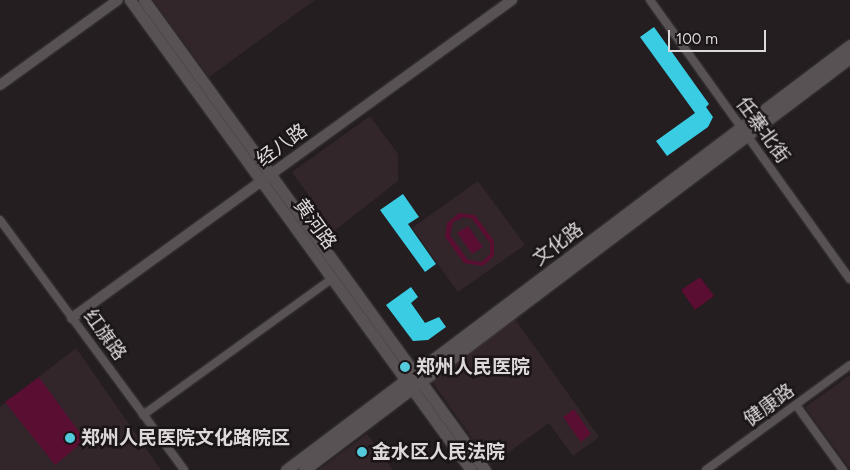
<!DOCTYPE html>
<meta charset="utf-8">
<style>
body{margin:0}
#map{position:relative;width:850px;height:470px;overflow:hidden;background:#241e20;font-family:Figtree,"Noto Sans SC",sans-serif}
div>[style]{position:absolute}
.built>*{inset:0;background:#32262a}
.green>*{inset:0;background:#590e32}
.building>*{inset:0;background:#39cce2}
.roads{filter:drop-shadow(0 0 1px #3f3a3c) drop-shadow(0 0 1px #3f3a3c)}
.minor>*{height:8px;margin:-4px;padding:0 4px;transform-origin:4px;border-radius:4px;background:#595254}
.tertiary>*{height:10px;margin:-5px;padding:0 5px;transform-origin:5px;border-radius:5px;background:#595254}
.secondary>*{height:11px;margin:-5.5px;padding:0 5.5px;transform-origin:5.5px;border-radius:5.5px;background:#595254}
.dots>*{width:14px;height:14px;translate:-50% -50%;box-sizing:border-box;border:2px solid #1b1517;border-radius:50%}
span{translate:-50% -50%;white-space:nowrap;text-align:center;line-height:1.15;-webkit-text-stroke:5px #1b1517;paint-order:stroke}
.street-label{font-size:19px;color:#ddd9da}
.poi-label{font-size:19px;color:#ddd9da;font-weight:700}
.left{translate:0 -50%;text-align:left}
.scale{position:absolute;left:668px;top:30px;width:98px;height:22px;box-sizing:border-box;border:2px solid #ddd9da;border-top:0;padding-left:6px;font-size:15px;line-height:18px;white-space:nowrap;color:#ddd9da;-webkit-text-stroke:4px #1b1517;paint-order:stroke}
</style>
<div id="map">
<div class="built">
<div style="clip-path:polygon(153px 0,315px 0,209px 77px)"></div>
<div style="clip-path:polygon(370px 116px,398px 154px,398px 181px,334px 231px,292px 172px)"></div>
<div style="clip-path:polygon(478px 181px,525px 245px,458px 292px,412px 228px)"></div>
<div style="clip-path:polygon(515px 319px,599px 437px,573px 456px,549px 423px,491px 465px,431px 380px)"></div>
<div style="clip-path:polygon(76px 348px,161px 470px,0 470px,0 407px)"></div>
<div style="clip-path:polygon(850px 375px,850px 469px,805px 407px)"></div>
<div style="clip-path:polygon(367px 434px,393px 470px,318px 470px)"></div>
</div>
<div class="green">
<div style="clip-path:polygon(evenodd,459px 213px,475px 215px,494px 241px,494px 256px,483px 266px,464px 263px,445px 237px,447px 223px,459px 213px,464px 217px,472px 219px,490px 243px,490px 254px,482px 262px,468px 260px,450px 235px,453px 222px,464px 217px)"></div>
<div style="clip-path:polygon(468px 226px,483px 247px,472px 254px,457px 233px)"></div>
<div style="clip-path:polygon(700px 277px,714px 296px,695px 310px,681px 290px)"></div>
<div style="clip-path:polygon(39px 377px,85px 440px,55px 465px,5px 402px)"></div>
<div style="clip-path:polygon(574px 409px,591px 434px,581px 442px,563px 417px)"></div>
</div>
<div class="building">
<div style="clip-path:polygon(654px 27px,709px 104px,706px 107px,713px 117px,708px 127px,667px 156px,656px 141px,695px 113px,640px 37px)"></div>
<div style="clip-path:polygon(403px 194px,419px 217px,408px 224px,436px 264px,425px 272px,380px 210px)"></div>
<div style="clip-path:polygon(411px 287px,418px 297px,411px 303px,425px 323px,439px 317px,446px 327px,428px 340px,413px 341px,386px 305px)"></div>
</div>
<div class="roads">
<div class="minor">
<div style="left:650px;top:0;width:343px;rotate:54.4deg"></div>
<div style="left:0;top:220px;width:310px;rotate:53.6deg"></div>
<div style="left:796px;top:405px;width:80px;rotate:54.1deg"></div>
<div style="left:143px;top:415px;width:234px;rotate:-35.8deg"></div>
<div style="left:706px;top:470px;width:178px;rotate:-36.1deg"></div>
</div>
<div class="tertiary">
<div style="left:0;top:85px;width:145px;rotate:-35.8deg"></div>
<div style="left:72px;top:318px;width:543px;rotate:-35.86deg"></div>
</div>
<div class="secondary">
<div style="left:130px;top:0;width:581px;rotate:54.04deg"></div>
<div style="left:144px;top:0;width:581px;rotate:54.04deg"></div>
<div style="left:286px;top:470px;width:706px;rotate:-37deg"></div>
<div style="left:304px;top:470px;width:684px;rotate:-37.04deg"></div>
</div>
</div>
<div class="dots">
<div style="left:405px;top:367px;background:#54cadd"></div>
<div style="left:70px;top:438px;background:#54cadd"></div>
<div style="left:362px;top:452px;background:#54cadd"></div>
</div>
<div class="street-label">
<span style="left:763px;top:130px;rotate:54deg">任寨北街</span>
<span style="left:282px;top:145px;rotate:-36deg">经八路</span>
<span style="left:315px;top:224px;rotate:54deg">黄河路</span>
<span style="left:558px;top:244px;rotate:-37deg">文化路</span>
<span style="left:105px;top:335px;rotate:54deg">红旗路</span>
<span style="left:769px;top:405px;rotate:-36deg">健康路</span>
</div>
<div class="poi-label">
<span class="left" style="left:416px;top:367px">郑州人民医院</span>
<span class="left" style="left:81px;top:438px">郑州人民医院文化路院区</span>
<span class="left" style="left:372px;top:452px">金水区人民法院</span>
</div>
<div class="scale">100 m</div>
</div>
